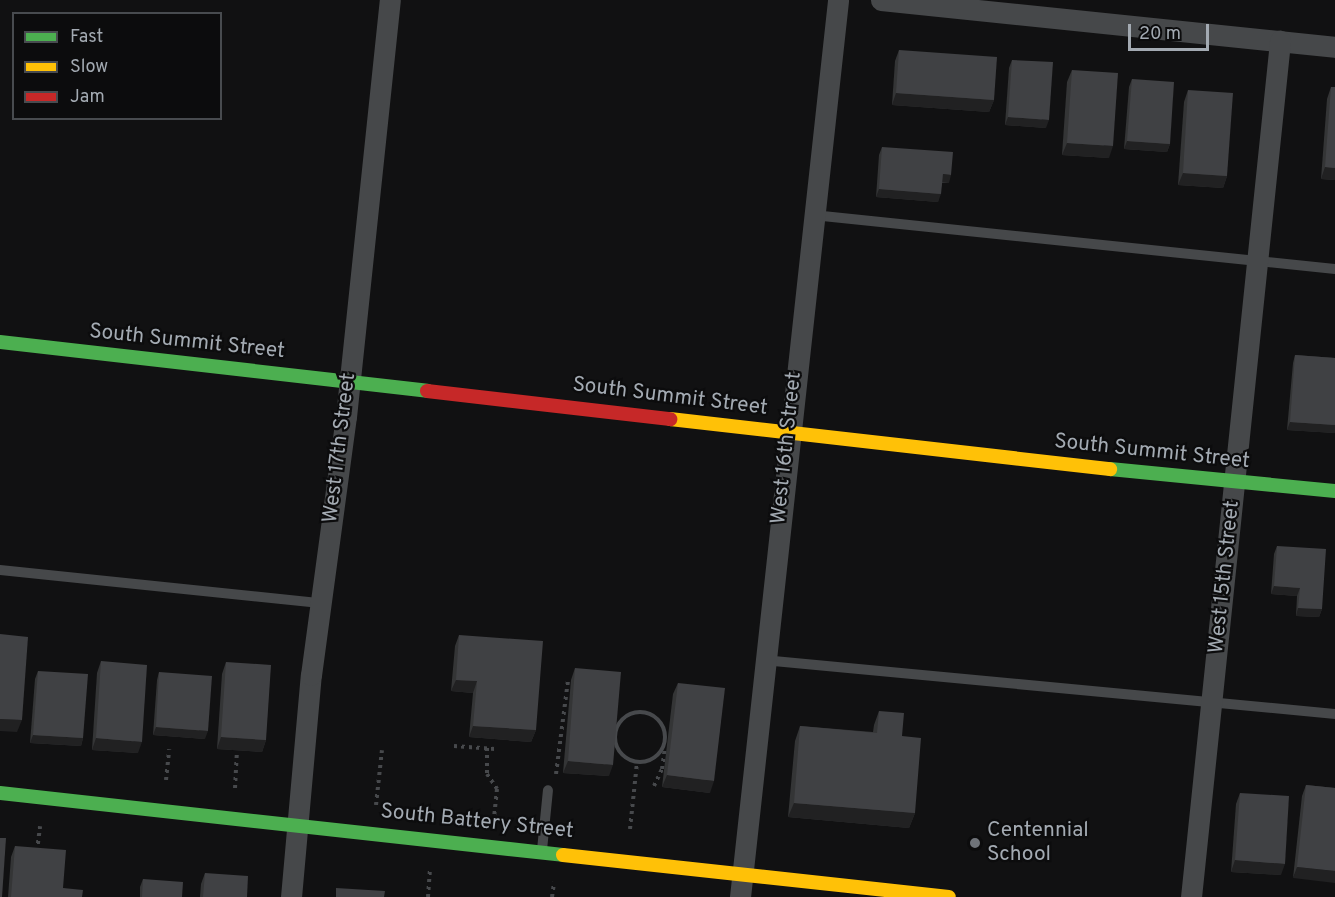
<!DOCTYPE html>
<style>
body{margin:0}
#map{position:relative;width:1335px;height:897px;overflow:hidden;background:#111112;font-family:Overpass,sans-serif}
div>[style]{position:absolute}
.path>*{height:4px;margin-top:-2px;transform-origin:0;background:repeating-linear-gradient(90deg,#47494c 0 3px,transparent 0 7.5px)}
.path>.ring{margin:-2px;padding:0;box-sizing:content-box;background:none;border:4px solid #47494c;border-radius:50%}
.lane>*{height:10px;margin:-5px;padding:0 5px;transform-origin:5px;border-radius:5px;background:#46484a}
.street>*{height:21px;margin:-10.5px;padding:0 10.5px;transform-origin:10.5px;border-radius:10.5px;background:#46484a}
.fast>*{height:14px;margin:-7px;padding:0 7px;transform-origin:7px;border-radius:7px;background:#4caf50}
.slow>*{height:14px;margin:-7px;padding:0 7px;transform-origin:7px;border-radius:7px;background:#ffc107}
.jam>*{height:14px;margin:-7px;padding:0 7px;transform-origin:7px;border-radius:7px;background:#c62828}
.wall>*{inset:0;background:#343536}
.shaded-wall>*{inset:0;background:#212122}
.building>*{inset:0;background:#404144}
.dots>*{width:16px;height:16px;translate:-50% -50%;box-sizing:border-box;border:3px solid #0c0c0d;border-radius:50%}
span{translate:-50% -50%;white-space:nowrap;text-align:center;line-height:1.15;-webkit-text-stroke:4.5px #0c0c0d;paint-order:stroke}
.street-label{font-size:21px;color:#a3aab2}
.poi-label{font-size:21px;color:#a3aab2}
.left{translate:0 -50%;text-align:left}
.legend{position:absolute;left:12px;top:12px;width:210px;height:108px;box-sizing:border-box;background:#0c0c0d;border:2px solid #484b4f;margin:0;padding:8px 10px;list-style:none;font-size:18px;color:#a3aab2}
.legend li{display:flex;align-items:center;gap:12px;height:30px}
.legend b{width:30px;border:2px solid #484b4f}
.scale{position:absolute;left:1128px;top:24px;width:81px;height:27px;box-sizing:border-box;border:3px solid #a3aab2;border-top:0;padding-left:8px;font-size:18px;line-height:21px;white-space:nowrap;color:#a3aab2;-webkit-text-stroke:4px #0c0c0d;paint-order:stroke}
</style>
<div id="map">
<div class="path">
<div class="ring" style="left:615px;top:712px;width:46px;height:46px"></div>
<div style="left:454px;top:746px;width:41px;rotate:4.2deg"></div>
<div style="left:487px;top:748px;width:26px;rotate:90deg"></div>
<div style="left:487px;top:774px;width:18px;rotate:56deg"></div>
<div style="left:497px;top:789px;width:29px;rotate:96deg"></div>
<div style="left:556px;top:774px;width:95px;rotate:-82.7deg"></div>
<div style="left:166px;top:780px;width:31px;rotate:-84deg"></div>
<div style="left:654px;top:786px;width:19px;rotate:-65deg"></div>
<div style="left:662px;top:769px;width:22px;rotate:-82deg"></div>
<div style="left:235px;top:788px;width:35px;rotate:-87deg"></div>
<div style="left:376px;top:805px;width:55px;rotate:-83.8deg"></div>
<div style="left:630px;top:829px;width:67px;rotate:-84deg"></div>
<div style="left:37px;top:851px;width:25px;rotate:-83deg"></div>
<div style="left:428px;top:897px;width:30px;rotate:-86deg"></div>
<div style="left:552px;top:897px;width:15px;rotate:-82deg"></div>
</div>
<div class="lane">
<div style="left:813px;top:215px;width:525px;rotate:5.91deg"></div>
<div style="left:0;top:570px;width:322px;rotate:5.9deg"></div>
<div style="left:763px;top:660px;width:575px;rotate:5.39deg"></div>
<div style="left:542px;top:850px;width:60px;rotate:-84.3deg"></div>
</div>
<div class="street">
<div style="left:881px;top:0;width:456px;rotate:5.9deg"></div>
<div style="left:291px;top:897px;width:223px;rotate:-84.9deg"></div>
<div style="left:311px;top:675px;width:260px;rotate:-82.3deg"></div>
<div style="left:346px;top:417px;width:419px;rotate:-84deg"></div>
<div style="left:740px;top:897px;width:902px;rotate:-83.76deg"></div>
<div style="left:1191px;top:897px;width:861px;rotate:-84.06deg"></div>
</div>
<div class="fast">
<div style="left:0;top:342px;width:430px;rotate:6.5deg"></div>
<div style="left:1110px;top:469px;width:226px;rotate:5.6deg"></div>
<div style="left:0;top:793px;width:566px;rotate:6.28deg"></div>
</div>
<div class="slow">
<div style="left:670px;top:419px;width:443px;rotate:6.5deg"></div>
<div style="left:563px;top:855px;width:388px;rotate:6.2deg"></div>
</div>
<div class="jam">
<div style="left:427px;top:391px;width:245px;rotate:6.6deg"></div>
</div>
<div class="wall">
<div style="clip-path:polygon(899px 50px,994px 100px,989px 112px,892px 105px,895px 61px)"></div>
<div style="clip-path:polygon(1012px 60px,1046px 128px,1005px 125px,1009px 68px)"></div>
<div style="clip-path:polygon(1072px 70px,1109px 158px,1062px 155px,1067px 82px)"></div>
<div style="clip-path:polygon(1132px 79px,1170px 144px,1167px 152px,1124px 149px,1129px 87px)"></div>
<div style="clip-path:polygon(1331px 87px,1335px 180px,1321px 179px,1327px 99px)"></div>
<div style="clip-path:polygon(1188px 90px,1227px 176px,1223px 188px,1178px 185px,1184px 102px)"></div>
<div style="clip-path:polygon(882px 147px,949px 183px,942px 183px,938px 202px,876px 197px,879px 155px)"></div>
<div style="clip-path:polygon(1295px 355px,1335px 358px,1335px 433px,1287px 430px,1293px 363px)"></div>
<div style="clip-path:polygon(1277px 546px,1322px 609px,1319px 617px,1296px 616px,1297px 596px,1271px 594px,1274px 554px)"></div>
<div style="clip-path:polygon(459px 635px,536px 730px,531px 742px,469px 737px,473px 693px,451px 691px,455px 646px)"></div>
<div style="clip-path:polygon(101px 661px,138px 753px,92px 750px,97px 673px)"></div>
<div style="clip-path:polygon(226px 662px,266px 740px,262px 752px,217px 749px,222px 674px)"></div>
<div style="clip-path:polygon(575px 668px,609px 776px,563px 773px,571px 680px)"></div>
<div style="clip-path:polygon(38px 671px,83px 738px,81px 746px,30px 743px,35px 679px)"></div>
<div style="clip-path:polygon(159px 672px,205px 739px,153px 735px,157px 680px)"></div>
<div style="clip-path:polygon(678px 683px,710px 793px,662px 787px,673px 694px)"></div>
<div style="clip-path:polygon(879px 711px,902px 736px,915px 813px,909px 828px,788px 817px,795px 741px,800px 726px,873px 732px,874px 725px)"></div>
<div style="clip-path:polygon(1306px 785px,1335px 788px,1293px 878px,1302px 796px)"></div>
<div style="clip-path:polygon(1240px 793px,1281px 875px,1231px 872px,1236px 804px)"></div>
<div style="clip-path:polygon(15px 846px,63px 888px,82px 897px,8px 897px,11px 857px)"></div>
<div style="clip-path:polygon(205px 873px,247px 897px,200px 897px,201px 884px)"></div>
<div style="clip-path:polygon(143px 879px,182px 897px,140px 897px,140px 887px)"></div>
</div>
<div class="shaded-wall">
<div style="clip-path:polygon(896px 93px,994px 100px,989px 112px,892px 105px)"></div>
<div style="clip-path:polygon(1008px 117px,1049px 120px,1046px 128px,1005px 125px)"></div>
<div style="clip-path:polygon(1127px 141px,1170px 144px,1167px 152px,1124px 149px)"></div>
<div style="clip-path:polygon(1067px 143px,1113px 146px,1109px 158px,1062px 155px)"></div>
<div style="clip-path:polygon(1325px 167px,1335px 168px,1335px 180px,1321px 179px)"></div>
<div style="clip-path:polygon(1183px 173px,1227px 176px,1223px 188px,1178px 185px)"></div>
<div style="clip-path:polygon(943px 174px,951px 175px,949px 183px,940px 182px)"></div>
<div style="clip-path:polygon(879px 189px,941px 194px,938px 202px,876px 197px)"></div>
<div style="clip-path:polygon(1290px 422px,1335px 425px,1335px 433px,1287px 430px)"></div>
<div style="clip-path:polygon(1274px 586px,1300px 588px,1297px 596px,1271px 594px)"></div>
<div style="clip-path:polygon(1298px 608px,1322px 609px,1319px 617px,1296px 616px)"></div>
<div style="clip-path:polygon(456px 680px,477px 681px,473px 693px,451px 691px)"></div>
<div style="clip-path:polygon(0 719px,22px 720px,17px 732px,0 731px)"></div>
<div style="clip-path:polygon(473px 726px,536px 730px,531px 742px,469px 737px)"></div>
<div style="clip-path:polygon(156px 727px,208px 731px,205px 739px,153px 735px)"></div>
<div style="clip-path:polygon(33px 735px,83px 738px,81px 746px,30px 743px)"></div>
<div style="clip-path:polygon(221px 737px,266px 740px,262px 752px,217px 749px)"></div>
<div style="clip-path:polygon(96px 738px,142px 742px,138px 753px,92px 750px)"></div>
<div style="clip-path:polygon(568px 761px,613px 765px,609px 776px,563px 773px)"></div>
<div style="clip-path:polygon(667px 775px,714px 781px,710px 793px,662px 787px)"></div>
<div style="clip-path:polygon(794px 803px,915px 813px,909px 828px,788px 817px)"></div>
<div style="clip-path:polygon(1235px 860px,1285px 864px,1281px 875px,1231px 872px)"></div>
<div style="clip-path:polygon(1297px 867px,1335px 871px,1335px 883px,1293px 878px)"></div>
</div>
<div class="building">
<div style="clip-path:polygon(899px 50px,997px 57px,994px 100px,896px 93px)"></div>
<div style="clip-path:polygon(1012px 60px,1053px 62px,1049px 120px,1008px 117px)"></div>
<div style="clip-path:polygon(1072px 70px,1118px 73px,1113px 146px,1067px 143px)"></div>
<div style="clip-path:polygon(1132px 79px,1174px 82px,1170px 144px,1127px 141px)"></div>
<div style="clip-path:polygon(1331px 87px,1335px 87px,1335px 168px,1325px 167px)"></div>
<div style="clip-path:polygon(1188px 90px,1233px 93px,1227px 176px,1183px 173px)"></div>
<div style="clip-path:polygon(882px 147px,953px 152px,951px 175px,943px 174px,941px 194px,879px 189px)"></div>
<div style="clip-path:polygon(1295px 355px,1335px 358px,1335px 425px,1290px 422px)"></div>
<div style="clip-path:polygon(1277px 546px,1326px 549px,1322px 609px,1298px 608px,1300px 588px,1274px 586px)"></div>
<div style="clip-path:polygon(0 634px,28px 637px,22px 720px,0 719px)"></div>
<div style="clip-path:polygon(459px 635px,543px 641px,536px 730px,473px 726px,477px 681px,456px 680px)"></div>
<div style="clip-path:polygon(101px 661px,147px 665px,142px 742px,96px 738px)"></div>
<div style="clip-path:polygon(226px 662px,271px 665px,266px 740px,221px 737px)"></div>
<div style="clip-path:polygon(575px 668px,621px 672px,613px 765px,568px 761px)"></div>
<div style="clip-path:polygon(38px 671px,88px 674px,83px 738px,33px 735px)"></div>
<div style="clip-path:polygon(159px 672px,212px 676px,208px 731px,156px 727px)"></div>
<div style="clip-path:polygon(678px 683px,725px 688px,714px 781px,667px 775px)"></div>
<div style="clip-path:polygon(879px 711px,904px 713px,902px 736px,921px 738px,915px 813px,794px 803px,800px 726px,877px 733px)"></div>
<div style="clip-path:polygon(1306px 785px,1335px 788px,1335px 871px,1297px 867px)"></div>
<div style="clip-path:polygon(1240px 793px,1289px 796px,1285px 864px,1235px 860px)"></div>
<div style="clip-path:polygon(0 838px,6px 838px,2px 897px,0 897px)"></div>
<div style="clip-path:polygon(15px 846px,66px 850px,63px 888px,83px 890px,82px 897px,11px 897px)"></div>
<div style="clip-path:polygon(205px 873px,248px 876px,247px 897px,203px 897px)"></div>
<div style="clip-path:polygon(143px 879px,183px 882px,182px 897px,142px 897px)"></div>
<div style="clip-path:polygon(336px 888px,385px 891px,384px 897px,336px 897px)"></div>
</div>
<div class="dots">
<div style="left:975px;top:843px;background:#70747a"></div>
</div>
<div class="street-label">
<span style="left:187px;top:342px;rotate:6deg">South Summit Street</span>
<span style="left:670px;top:397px;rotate:7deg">South Summit Street</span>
<span style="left:340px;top:448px;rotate:-83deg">West 17th Street</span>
<span style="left:787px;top:448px;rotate:-84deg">West 16th Street</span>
<span style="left:1152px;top:452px;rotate:6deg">South Summit Street</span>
<span style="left:1225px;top:577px;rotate:-84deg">West 15th Street</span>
<span style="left:477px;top:822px;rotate:6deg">South Battery Street</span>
</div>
<div class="poi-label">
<span class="left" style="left:987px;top:843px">Centennial<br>School</span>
</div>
<ul class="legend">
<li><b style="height:8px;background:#4caf50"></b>Fast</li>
<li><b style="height:8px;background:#ffc107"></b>Slow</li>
<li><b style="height:8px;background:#c62828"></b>Jam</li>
</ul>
<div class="scale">20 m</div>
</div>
